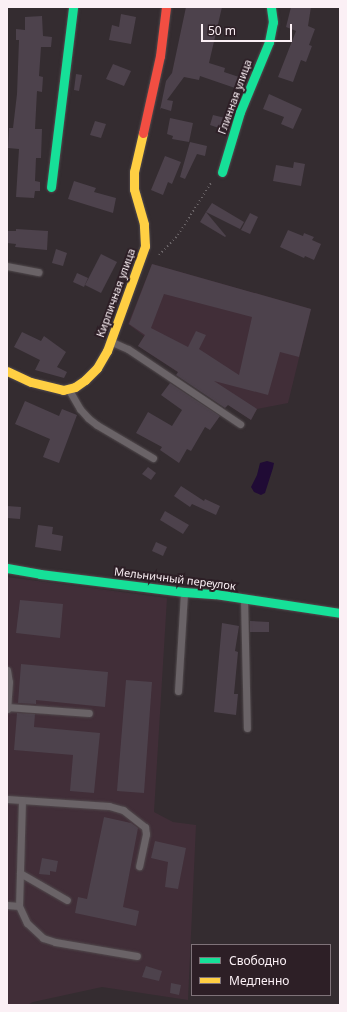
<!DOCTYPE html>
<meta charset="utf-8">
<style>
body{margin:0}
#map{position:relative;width:347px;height:1012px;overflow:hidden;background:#342c30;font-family:"Noto Sans",sans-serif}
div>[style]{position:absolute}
.built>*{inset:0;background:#412e38}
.water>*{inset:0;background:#200b35}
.building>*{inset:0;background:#4d424c}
.path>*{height:2px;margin-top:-1px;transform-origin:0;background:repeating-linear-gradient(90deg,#6b6568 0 1px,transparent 0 4px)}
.roads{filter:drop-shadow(0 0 1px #514a4d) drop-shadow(0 0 1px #514a4d)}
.lane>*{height:7px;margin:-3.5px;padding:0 3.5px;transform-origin:3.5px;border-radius:3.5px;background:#6a6367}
.fast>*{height:9px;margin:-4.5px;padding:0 4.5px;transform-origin:4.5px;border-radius:4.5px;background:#16e098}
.slow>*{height:9px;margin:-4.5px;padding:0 4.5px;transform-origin:4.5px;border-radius:4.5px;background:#ffcf43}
.jam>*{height:9px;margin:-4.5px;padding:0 4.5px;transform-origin:4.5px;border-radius:4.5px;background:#f24e42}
span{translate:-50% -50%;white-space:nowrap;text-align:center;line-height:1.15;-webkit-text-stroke:4px #2d1f26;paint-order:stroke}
.street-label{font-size:11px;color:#fbf0f5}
.frame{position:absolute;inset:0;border:8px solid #fbf0f5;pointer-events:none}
.legend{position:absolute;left:191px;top:944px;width:140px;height:52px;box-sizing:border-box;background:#2d1f26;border:1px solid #7f7379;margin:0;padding:5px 7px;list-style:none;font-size:12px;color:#fbf0f5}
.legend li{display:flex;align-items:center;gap:8px;height:20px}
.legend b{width:20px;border:1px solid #7f7379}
.scale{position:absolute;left:201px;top:24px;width:91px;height:18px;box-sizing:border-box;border:2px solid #fbf0f5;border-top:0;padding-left:5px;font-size:12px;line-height:14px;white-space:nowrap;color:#fbf0f5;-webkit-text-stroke:3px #2d1f26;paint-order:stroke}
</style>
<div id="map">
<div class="built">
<div style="clip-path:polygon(152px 264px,311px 309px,288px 403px,257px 409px,251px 420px,138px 346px,144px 336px,128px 324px)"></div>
<div style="clip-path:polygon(7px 577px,167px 598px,154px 812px,173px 822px,196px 825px,188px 1000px,102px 987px,33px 1002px,27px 1005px,7px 1005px)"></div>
</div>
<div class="water">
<div style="clip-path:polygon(267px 461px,274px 463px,273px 468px,265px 493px,261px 495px,254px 492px,251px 487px,257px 475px,260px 463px)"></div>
</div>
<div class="building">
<div style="clip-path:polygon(186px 7px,222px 7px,209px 63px,225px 68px,224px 72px,239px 77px,235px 88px,200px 76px,199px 80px,184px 77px,167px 100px,173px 101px,171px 111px,161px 108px,160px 110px,166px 81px,172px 73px)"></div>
<div style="clip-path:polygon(291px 7px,311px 7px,308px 26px,315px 29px,309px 45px,312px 46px,306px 62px,301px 60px,293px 82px,278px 77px,296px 31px,286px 27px)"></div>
<div style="clip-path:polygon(121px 14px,136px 17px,131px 44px,109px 40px,112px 25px,119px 27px)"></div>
<div style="clip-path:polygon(42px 16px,43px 36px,52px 37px,51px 47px,41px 47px,39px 76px,43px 77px,42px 92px,37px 91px,35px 129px,42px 129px,41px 158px,36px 158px,35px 181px,40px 182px,40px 191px,35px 191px,34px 198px,16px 197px,19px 149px,8px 148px,9px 128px,13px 128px,17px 94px,19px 40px,16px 40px,16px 29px,25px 30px,25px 17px)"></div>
<div style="clip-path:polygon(113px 64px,131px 71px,124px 86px,106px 79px)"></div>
<div style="clip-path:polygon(76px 74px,82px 75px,79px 91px,74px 90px)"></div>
<div style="clip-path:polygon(269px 94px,302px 109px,293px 129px,281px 124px,284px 117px,263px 109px)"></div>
<div style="clip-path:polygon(213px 115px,225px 118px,222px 129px,210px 125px)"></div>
<div style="clip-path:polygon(170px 118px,193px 123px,189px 142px,172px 139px,173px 136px,167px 134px)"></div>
<div style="clip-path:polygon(95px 121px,106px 124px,101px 138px,90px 135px)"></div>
<div style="clip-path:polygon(190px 142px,207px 146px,205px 156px,197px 154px,185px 179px,180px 177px)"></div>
<div style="clip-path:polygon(165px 156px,181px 162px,172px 184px,168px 182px,163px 195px,151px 190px)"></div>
<div style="clip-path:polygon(294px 162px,305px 164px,301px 186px,273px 181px,276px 165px,293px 168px)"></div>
<div style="clip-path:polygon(74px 181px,96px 188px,94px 192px,116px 198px,113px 213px,68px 199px)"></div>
<div style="clip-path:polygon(212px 203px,244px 222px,240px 229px,206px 212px)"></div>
<div style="clip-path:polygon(206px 212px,226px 236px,225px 237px,200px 222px)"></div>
<div style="clip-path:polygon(250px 213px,258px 217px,250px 234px,241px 230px)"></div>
<div style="clip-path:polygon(16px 229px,48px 231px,47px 250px,15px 247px,16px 244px,7px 243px,7px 231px,16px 231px)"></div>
<div style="clip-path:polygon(288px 230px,303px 236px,304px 233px,314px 237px,312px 240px,321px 244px,314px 260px,305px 256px,304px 258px,280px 247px)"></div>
<div style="clip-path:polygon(56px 249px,67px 253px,63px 266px,52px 263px)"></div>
<div style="clip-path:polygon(101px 254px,117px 262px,101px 293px,85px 285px)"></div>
<div style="clip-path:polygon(evenodd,152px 264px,311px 309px,299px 357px,280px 352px,268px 395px,214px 381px,257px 409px,251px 420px,228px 405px,225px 408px,176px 375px,178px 372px,138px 346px,145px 335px,129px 324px,152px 264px,164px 294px,252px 317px,239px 375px,199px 349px,206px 335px,196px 331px,188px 347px,151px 328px,164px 294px)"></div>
<div style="clip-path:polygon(77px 273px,88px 278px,84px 287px,73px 282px)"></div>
<div style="clip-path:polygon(22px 332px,41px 341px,44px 336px,66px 352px,57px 367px,67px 372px,64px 378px,35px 370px,40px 360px,14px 347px)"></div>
<div style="clip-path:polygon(170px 383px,220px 416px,210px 430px,205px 427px,191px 451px,187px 449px,179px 463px,160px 450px,162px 447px,136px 433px,148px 412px,172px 426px,182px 410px,161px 395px)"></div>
<div style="clip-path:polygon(25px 401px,59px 416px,62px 409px,77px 415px,59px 463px,43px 457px,50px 439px,15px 424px)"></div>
<div style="clip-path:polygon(148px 467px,156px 473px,151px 480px,142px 474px)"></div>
<div style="clip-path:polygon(181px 486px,204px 501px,205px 499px,220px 506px,216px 515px,192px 504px,190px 507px,174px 496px)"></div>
<div style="clip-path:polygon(7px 506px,21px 507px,20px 519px,7px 518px)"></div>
<div style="clip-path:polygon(165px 511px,189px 525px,183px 534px,160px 520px)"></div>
<div style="clip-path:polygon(38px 525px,53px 527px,52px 534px,63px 536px,61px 551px,35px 547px)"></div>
<div style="clip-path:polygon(156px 542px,167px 547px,163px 556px,152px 551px)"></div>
<div style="clip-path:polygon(20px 600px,63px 604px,60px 638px,16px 633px)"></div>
<div style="clip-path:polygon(250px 621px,269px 622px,269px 632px,250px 632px)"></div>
<div style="clip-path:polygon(222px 623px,239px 626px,235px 651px,238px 652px,234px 694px,238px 694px,236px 715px,214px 712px)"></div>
<div style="clip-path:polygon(21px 664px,108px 672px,105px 707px,36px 700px,36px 704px,18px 703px)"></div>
<div style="clip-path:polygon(126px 680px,152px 682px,144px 793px,117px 791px)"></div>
<div style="clip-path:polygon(17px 713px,35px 714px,34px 727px,100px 733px,94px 793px,70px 791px,73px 755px,14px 750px)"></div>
<div style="clip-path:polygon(104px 817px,131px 823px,138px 828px,123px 907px,139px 911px,136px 926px,75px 913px,78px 897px,87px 899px)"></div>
<div style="clip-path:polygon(155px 841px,186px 848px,178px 889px,165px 887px,168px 862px,151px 858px)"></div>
<div style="clip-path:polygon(42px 858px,58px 861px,56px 872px,50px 871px,50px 875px,39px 874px)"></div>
<div style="clip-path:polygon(146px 966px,162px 971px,159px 981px,142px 977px)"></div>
<div style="clip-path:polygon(171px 983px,181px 985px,179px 995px,170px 993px)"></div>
</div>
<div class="path">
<div style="left:159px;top:255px;width:28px;rotate:-46deg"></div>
<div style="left:178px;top:235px;width:62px;rotate:-57.6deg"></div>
</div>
<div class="roads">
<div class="lane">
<div style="left:7px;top:266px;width:32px;rotate:11deg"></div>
<div style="left:112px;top:342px;width:17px;rotate:24deg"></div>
<div style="left:128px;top:349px;width:135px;rotate:33.8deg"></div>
<div style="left:69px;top:390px;width:22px;rotate:60deg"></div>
<div style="left:80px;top:409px;width:12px;rotate:48deg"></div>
<div style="left:88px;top:418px;width:11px;rotate:38deg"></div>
<div style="left:97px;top:425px;width:65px;rotate:30.5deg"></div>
<div style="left:244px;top:599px;width:129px;rotate:88.7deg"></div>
<div style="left:7px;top:670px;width:12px;rotate:81deg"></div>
<div style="left:9px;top:682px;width:27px;rotate:94deg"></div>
<div style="left:178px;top:691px;width:97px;rotate:-86.5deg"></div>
<div style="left:7px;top:707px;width:82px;rotate:4.2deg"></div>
<div style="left:7px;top:799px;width:102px;rotate:3.9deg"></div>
<div style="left:109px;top:806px;width:15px;rotate:16deg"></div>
<div style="left:123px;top:810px;width:28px;rotate:38deg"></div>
<div style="left:145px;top:827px;width:7px;rotate:82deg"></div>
<div style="left:146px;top:834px;width:33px;rotate:102deg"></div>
<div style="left:22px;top:800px;width:106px;rotate:91.6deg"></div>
<div style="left:19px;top:906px;width:19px;rotate:65deg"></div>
<div style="left:27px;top:923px;width:22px;rotate:43deg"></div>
<div style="left:43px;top:938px;width:13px;rotate:18deg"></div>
<div style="left:55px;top:942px;width:83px;rotate:9.7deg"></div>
<div style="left:20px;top:873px;width:54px;rotate:29.9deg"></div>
<div style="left:7px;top:905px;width:12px;rotate:5deg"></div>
</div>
<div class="fast">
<div style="left:222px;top:172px;width:63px;rotate:-73.3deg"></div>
<div style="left:240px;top:112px;width:76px;rotate:-67.5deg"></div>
<div style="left:269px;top:42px;width:20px;rotate:-79deg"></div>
<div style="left:273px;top:22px;width:15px;rotate:-98deg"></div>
<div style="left:51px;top:187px;width:181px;rotate:-83deg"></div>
<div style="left:7px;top:568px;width:34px;rotate:10deg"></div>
<div style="left:40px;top:574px;width:145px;rotate:7.1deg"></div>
<div style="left:184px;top:592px;width:31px;rotate:4deg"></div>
<div style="left:215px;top:594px;width:126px;rotate:8.6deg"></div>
</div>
<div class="slow">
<div style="left:7px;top:371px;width:26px;rotate:25deg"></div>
<div style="left:31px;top:382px;width:33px;rotate:14deg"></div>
<div style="left:63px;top:390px;width:12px;rotate:-14deg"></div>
<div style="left:75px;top:387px;width:12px;rotate:-35deg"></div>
<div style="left:85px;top:380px;width:17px;rotate:-45deg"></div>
<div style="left:97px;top:368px;width:20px;rotate:-60deg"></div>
<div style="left:107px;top:351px;width:112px;rotate:-70.1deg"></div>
<div style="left:145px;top:246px;width:22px;rotate:-93deg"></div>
<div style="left:144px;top:224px;width:36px;rotate:-106deg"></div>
<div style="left:134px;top:189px;width:17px;rotate:-90deg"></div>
<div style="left:134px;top:172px;width:40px;rotate:-77deg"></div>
</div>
<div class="jam">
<div style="left:143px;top:133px;width:79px;rotate:-77.6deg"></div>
<div style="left:160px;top:56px;width:49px;rotate:-83deg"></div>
</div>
</div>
<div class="street-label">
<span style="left:235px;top:97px;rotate:-70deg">Глинная улица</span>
<span style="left:116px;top:293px;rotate:-70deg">Кирпичная улица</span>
<span style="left:175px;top:579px;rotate:7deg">Мельничный переулок</span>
</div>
<div class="frame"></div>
<ul class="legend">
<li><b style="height:5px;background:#16e098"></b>Свободно</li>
<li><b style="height:5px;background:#ffcf43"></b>Медленно</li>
</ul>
<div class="scale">50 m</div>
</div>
